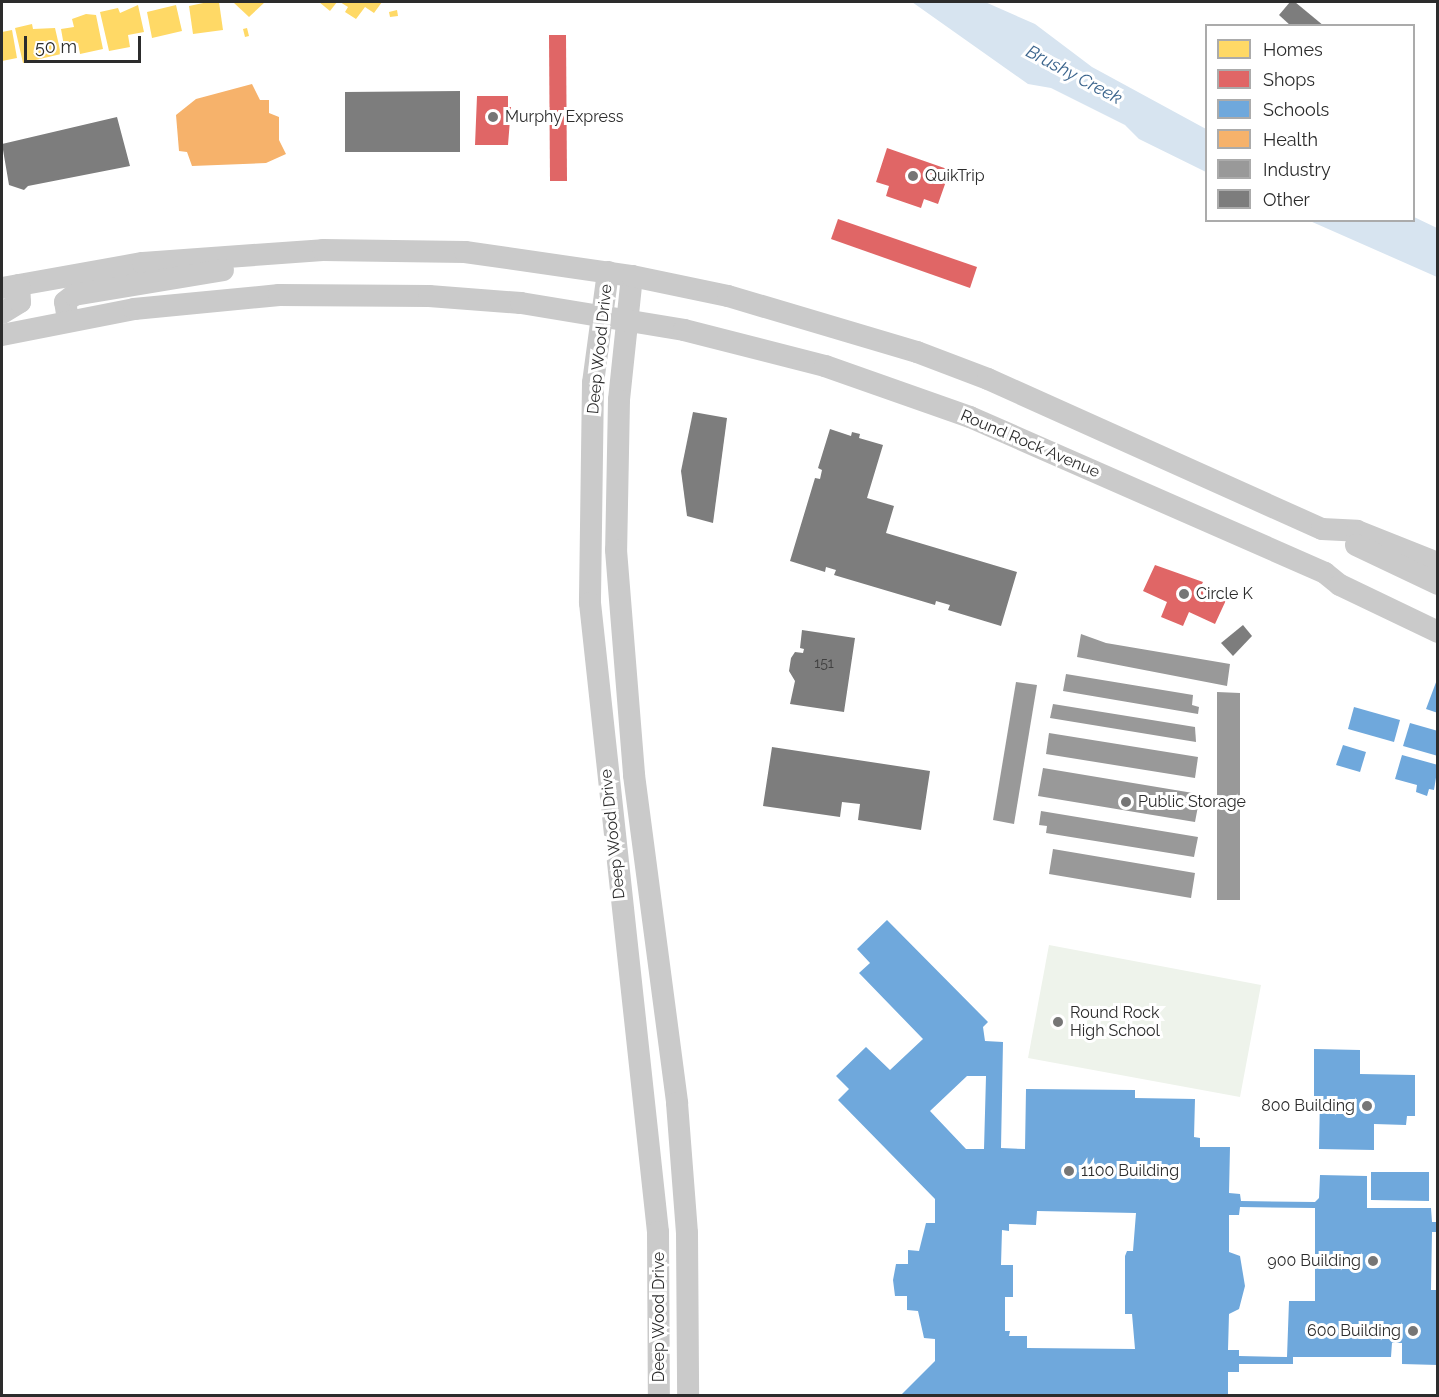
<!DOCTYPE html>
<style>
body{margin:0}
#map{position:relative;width:1439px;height:1397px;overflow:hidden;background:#fff;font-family:Raleway,sans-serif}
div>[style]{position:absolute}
.green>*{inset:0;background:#eef3eb}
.water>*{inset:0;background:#d7e4f0}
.homes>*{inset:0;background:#ffd966}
.shops>*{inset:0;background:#e06666}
.schools>*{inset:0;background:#6fa8dc}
.health>*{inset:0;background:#f6b26b}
.industry>*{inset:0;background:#999}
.building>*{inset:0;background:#7d7d7d}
.secondary>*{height:22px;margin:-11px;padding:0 11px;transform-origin:11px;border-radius:11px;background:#cacaca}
.dots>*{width:16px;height:16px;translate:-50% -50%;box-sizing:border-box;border:3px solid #fff;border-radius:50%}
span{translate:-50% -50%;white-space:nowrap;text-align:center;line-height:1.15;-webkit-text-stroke:6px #fff;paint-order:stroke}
.number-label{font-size:14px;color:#404040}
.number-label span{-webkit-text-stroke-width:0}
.poi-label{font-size:16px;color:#2c2c2c}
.left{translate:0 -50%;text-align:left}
.right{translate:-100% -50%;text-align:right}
.street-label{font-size:16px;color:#2c2c2c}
.water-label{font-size:18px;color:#3c658d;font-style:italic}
.frame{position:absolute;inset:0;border:3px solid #2c2c2c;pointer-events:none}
.legend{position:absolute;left:1205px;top:24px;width:210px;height:198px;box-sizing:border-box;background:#fff;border:2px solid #ababab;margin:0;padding:8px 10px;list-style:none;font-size:18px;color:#2c2c2c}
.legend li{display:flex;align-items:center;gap:12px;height:30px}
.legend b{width:30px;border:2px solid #ababab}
.scale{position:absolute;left:24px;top:36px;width:117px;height:27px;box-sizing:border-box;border:3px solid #2c2c2c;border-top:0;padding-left:8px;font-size:18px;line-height:21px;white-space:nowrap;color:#2c2c2c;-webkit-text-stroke:4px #fff;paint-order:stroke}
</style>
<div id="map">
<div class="green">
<div style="clip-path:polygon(1049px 945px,1261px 985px,1240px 1097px,1028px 1058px)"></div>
</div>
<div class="water">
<div style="clip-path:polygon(912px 2px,985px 2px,1035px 24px,1092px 67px,1206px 129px,1206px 172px,1139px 139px,1125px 125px,1051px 88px,1028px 84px)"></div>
<div style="clip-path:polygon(1414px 217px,1437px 228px,1437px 277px,1310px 221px,1414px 220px)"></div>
</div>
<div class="homes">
<div style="clip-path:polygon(208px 2px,219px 2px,223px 30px,193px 34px,189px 6px)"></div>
<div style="clip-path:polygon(233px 2px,265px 2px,249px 17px)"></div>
<div style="clip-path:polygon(319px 2px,337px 2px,330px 11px)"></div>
<div style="clip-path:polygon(340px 2px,382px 2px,374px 13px,365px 7px,356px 19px,345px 12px,348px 7px)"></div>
<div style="clip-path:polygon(138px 5px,144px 32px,128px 35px,130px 47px,109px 51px,100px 12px,118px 8px,120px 13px)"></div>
<div style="clip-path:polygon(176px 5px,182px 31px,152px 38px,147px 12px)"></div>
<div style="clip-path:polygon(397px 10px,398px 16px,390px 17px,389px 12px)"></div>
<div style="clip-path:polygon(86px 14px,96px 15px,103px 49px,80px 54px,78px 43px,64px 46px,61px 29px,74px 27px,72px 19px)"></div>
<div style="clip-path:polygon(32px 24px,33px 29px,55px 28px,61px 54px,23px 63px,15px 28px)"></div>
<div style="clip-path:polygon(247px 28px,249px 36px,245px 37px,243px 29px)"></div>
<div style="clip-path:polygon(12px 30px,17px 58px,2px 61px,2px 32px)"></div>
</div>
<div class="shops">
<div style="clip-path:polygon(549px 35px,566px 35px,567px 181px,550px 181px)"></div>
<div style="clip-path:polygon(477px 96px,508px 96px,508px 107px,511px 107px,508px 145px,475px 145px)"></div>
<div style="clip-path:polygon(887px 148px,950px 170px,938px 204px,924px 199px,921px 208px,886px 196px,889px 186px,876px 182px)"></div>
<div style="clip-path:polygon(838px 219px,977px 267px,970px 288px,831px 239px)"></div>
<div style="clip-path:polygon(1155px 565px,1203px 582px,1201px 586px,1227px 598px,1215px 624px,1189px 612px,1183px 626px,1161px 617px,1167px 602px,1143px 591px)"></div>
</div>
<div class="schools">
<div style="clip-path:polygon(1438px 677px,1438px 713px,1426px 709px)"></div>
<div style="clip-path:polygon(1354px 707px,1400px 720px,1394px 742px,1348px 729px)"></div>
<div style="clip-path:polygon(1410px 723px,1438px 731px,1438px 756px,1403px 746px)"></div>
<div style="clip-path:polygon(1343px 745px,1366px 752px,1360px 772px,1336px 765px)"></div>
<div style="clip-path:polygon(1402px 755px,1438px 765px,1434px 790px,1429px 789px,1427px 796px,1416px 792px,1417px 785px,1395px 779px)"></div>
<div style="clip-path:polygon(evenodd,887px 920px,988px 1022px,983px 1027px,985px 1041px,1003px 1042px,1001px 1148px,1025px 1149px,1026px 1089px,1135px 1090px,1135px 1098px,1195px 1099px,1194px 1137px,1200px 1138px,1200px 1147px,1230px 1147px,1229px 1193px,1240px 1194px,1241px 1201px,1315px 1202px,1319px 1198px,1320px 1175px,1367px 1176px,1367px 1208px,1431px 1208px,1432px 1222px,1438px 1222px,1438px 1232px,1432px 1232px,1431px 1290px,1438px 1290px,1438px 1365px,1402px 1364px,1402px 1343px,1392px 1343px,1391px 1357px,1293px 1357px,1293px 1364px,1239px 1364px,1239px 1372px,1228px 1372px,1228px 1396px,900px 1396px,935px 1361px,935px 1339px,924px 1338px,918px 1311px,907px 1310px,907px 1296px,895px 1296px,893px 1280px,896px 1264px,908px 1264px,908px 1250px,919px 1251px,926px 1223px,935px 1223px,935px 1199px,838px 1100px,849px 1089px,836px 1076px,866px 1047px,890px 1070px,923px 1039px,859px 973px,870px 963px,857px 949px,887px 920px,967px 1076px,986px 1076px,984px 1149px,966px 1149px,930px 1111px,967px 1076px,887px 920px,1240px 1207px,1315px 1208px,1315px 1301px,1289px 1301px,1287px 1357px,1239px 1356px,1239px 1350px,1228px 1350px,1229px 1314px,1239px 1309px,1245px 1286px,1240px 1256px,1229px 1252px,1229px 1215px,1239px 1215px,1240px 1207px,887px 920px,1037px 1211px,1136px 1213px,1133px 1251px,1127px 1251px,1125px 1256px,1125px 1314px,1132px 1314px,1135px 1349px,1027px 1348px,1027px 1336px,1009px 1336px,1010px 1331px,1005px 1331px,1005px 1297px,1013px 1297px,1013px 1265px,1001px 1265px,1002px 1230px,1009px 1231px,1009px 1224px,1036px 1225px,1037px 1211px)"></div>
<div style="clip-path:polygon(1314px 1049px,1360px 1050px,1360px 1074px,1415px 1075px,1415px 1116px,1407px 1116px,1406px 1125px,1374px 1124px,1374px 1150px,1319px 1149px,1320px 1097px,1314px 1097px)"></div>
<div style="clip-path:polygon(1371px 1172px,1429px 1172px,1429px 1201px,1371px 1200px)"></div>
</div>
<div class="health">
<div style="clip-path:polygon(252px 84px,260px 100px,269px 100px,269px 113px,279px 117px,279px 140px,286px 154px,266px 163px,192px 166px,187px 152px,179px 151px,176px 115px,196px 99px)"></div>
</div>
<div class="industry">
<div style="clip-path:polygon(1081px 634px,1106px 643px,1230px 664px,1227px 686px,1077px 657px)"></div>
<div style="clip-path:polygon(1066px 674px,1193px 695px,1192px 705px,1199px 707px,1198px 714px,1063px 691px)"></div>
<div style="clip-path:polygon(1016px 682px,1037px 685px,1014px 824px,993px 820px)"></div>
<div style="clip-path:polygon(1217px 692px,1240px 693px,1240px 900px,1217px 900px)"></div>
<div style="clip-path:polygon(1053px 704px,1195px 727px,1196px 742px,1050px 718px)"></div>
<div style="clip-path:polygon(1049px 733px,1198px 757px,1195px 778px,1046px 754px)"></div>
<div style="clip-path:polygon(1043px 768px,1193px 793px,1192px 800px,1199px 801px,1195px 822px,1038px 796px)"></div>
<div style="clip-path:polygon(1041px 811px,1198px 837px,1194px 857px,1046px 833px,1047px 826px,1039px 825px)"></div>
<div style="clip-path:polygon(1053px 849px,1195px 873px,1191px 898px,1049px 874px)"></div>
</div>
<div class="building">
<div style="clip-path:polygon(1290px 2px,1295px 2px,1324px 26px,1291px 26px,1279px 15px)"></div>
<div style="clip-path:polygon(460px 91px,460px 152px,345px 152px,345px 92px)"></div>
<div style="clip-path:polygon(117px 117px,130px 166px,28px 186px,24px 190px,9px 185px,2px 144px)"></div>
<div style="clip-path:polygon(693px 412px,727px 418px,713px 523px,687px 516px,681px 471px)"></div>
<div style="clip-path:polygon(830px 429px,851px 436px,852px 432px,860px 434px,859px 438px,883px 445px,867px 498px,894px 506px,886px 533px,1017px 572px,1001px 626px,948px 610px,950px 605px,936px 601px,935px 605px,834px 575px,836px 570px,826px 567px,825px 572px,790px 561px,815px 478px,820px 479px,822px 470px,818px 468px)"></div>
<div style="clip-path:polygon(1243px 625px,1252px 636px,1233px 656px,1221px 643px)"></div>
<div style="clip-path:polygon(802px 630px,855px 638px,844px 712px,790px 704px,795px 681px,789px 671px,791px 658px,795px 652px,803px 653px,804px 649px,800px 648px)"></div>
<div style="clip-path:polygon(772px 747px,930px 771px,921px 830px,858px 820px,860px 804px,842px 802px,840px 817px,763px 806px)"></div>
</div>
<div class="secondary">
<div style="left:608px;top:272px;width:112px;rotate:97.7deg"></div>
<div style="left:593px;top:383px;width:220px;rotate:90.8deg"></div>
<div style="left:590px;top:603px;width:633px;rotate:83.83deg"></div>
<div style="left:658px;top:1232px;width:164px;rotate:89.7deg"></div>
<div style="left:632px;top:276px;width:125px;rotate:96deg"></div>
<div style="left:619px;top:400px;width:150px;rotate:91.1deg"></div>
<div style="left:616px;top:550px;width:226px;rotate:85.4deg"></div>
<div style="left:634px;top:775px;width:331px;rotate:82.5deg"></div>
<div style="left:677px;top:1103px;width:130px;rotate:85.6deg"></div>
<div style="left:687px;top:1233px;width:163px;rotate:89.6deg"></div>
<div style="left:2px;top:288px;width:143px;rotate:-10.1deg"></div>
<div style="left:143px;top:263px;width:180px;rotate:-4.1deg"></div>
<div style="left:323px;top:250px;width:142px;rotate:0.8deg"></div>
<div style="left:465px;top:252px;width:169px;rotate:8.2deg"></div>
<div style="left:632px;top:276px;width:98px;rotate:11.8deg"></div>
<div style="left:728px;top:296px;width:197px;rotate:16.5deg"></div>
<div style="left:917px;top:352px;width:76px;rotate:20.8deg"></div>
<div style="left:988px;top:379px;width:366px;rotate:24.2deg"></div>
<div style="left:1322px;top:529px;width:35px;rotate:3deg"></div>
<div style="left:1357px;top:531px;width:87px;rotate:21.6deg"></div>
<div style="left:2px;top:313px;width:21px;rotate:-31deg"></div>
<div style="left:20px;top:302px;width:17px;rotate:-93deg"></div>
<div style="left:68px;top:320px;width:18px;rotate:-99deg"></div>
<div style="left:65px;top:302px;width:11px;rotate:-38deg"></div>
<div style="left:74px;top:295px;width:151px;rotate:-9.5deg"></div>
<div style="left:2px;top:335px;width:135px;rotate:-11.1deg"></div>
<div style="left:134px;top:309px;width:146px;rotate:-5.5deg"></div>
<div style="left:279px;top:295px;width:150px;rotate:0.4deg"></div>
<div style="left:429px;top:296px;width:92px;rotate:4.4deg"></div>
<div style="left:521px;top:303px;width:165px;rotate:9.4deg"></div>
<div style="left:684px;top:330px;width:146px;rotate:14.3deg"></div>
<div style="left:825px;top:366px;width:154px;rotate:19.4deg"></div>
<div style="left:970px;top:417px;width:388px;rotate:23.7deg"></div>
<div style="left:1325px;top:573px;width:19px;rotate:39deg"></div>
<div style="left:1340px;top:585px;width:109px;rotate:25.6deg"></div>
<div style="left:1356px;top:545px;width:91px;rotate:25.4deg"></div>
</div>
<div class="dots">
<div style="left:493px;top:117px;background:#767676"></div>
<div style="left:913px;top:176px;background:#767676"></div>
<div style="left:1184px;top:594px;background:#767676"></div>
<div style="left:1126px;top:802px;background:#767676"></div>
<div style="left:1058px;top:1022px;background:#767676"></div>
<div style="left:1367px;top:1106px;background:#767676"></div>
<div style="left:1069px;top:1171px;background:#767676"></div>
<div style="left:1373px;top:1261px;background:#767676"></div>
<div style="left:1413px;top:1331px;background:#767676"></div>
</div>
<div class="number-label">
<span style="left:824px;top:663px">151</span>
</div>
<div class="poi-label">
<span class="left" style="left:505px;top:117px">Murphy Express</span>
<span class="left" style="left:925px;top:176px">QuikTrip</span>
<span class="left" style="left:1196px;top:594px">Circle K</span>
<span class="left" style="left:1138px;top:802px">Public Storage</span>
<span class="left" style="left:1070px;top:1022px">Round Rock<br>High School</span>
<span class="right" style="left:1355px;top:1106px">800 Building</span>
<span class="left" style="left:1081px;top:1171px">1100 Building</span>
<span class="right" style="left:1361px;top:1261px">900 Building</span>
<span class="right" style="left:1401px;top:1331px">600 Building</span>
</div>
<div class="street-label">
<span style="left:600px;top:349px;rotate:-84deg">Deep Wood Drive</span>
<span style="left:1030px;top:444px;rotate:23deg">Round Rock Avenue</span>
<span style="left:613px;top:834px;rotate:-96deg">Deep Wood Drive</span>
<span style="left:659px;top:1317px;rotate:-90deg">Deep Wood Drive</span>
</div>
<div class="water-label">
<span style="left:1074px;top:75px;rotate:28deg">Brushy Creek</span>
</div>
<div class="frame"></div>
<ul class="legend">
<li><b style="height:16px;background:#ffd966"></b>Homes</li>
<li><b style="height:16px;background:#e06666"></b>Shops</li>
<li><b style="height:16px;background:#6fa8dc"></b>Schools</li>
<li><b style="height:16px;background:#f6b26b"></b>Health</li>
<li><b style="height:16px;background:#999"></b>Industry</li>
<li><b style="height:16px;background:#7d7d7d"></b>Other</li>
</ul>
<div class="scale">50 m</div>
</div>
